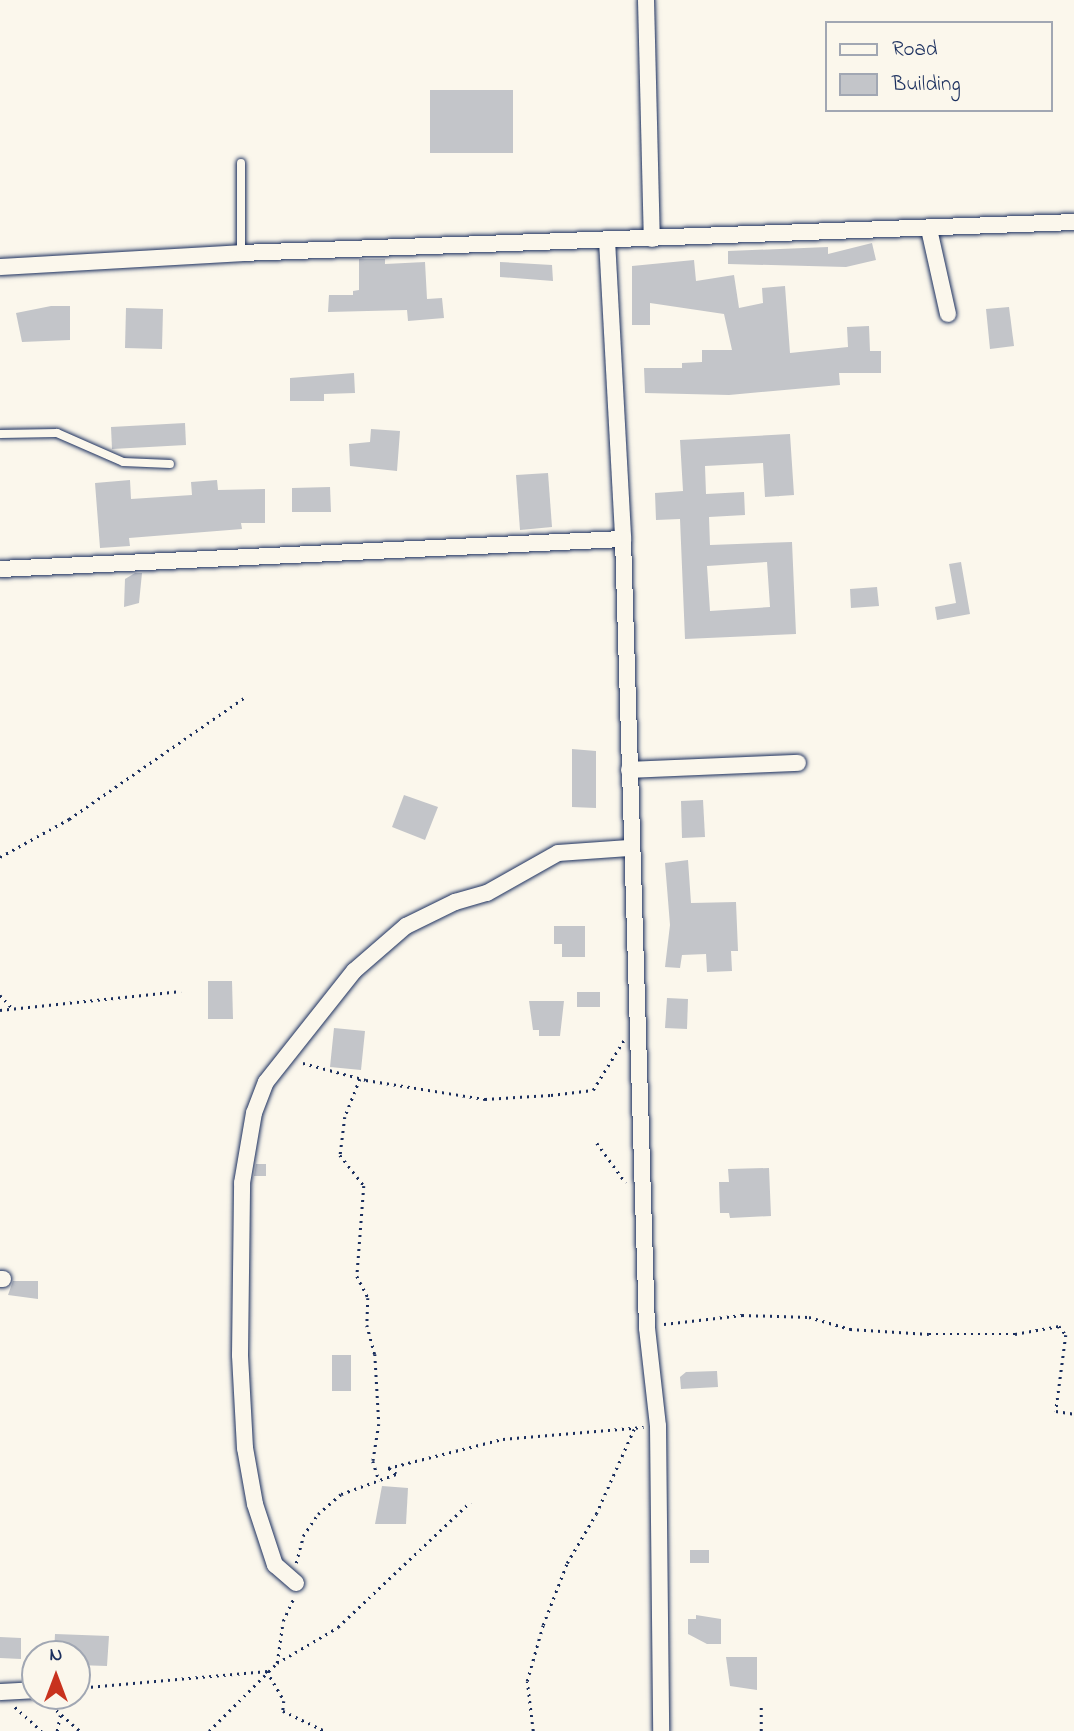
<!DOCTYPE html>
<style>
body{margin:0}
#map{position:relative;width:1074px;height:1731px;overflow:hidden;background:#fbf7ec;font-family:"Indie Flower",sans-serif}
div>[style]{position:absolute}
.building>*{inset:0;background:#c3c5c9}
.path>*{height:2.5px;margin-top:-1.25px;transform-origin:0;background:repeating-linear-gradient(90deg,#1b2f5e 0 2px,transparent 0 7px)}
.roads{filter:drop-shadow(0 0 2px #1b2f5e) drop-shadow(0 0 2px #1b2f5e)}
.service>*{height:8px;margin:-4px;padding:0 4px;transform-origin:4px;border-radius:4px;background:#fbf7ec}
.minor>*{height:16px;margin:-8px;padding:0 8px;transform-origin:8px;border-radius:8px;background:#fbf7ec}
span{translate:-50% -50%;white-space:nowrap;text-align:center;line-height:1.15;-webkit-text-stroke:5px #fbf7ec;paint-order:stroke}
.legend{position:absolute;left:825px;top:21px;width:228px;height:91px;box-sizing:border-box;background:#fbf7ec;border:2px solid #a1a7b3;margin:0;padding:9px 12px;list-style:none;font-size:21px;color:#1b2f5e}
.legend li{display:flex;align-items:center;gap:14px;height:35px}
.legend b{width:35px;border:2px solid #a1a7b3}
.north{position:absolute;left:21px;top:1640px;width:70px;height:70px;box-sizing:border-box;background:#fbf7ec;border:2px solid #a1a7b3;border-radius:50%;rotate:0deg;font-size:19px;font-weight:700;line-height:28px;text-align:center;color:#1b2f5e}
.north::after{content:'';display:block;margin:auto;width:24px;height:32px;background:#c8321e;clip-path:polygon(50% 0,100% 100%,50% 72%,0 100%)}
</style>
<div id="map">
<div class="building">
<div style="clip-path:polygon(430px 90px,513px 90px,513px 153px,430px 153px)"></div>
<div style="clip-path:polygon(872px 243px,876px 260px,846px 267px,728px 264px,728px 251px,828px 247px,828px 254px)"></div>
<div style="clip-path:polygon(359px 259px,385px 259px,385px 264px,425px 262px,427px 299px,442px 298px,444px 318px,408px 321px,407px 310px,328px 312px,329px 295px,353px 295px,353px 291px,359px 290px)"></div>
<div style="clip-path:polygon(694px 260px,696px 281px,734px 275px,739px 308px,763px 303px,762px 288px,785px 286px,790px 353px,848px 347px,847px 327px,869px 326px,870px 351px,881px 351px,881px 373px,839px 373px,840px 385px,729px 395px,645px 393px,644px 368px,682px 368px,682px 363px,702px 362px,702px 350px,732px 350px,724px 314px,650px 303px,650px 325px,632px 325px,632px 266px)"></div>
<div style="clip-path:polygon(500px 262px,552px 265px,553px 281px,500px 277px)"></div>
<div style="clip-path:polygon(51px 306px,70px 306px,70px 340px,22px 342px,16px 313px)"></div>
<div style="clip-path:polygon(1009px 307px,1014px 346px,990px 349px,986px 309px)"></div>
<div style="clip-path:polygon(126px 308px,163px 309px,162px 349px,125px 348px)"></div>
<div style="clip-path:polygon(354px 373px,355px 393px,324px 394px,324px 401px,290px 401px,290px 378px)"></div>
<div style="clip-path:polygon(185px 423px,186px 445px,112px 449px,111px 427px)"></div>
<div style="clip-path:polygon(371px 429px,400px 431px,397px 471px,350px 466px,349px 444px,370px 442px)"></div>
<div style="clip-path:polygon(evenodd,790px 434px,794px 495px,765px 497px,763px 463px,705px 466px,706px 494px,744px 492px,745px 515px,709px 517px,710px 545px,792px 542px,796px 634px,685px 639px,680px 519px,656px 520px,655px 493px,683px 491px,680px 440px,790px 434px,767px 562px,770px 607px,710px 611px,707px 566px,767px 562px)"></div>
<div style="clip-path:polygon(548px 473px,552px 527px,520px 530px,516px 475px)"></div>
<div style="clip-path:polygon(130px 480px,131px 499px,192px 495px,191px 482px,217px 480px,218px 490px,265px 489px,265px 523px,241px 523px,242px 529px,129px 538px,130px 546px,100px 548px,95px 483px)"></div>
<div style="clip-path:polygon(330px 487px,331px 512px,292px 512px,292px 488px)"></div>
<div style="clip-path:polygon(961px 562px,970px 614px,937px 620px,935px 607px,956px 603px,949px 564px)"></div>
<div style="clip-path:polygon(135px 573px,142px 573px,139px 603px,124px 607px,125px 579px)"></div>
<div style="clip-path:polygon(877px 587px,879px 606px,851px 608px,850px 589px)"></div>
<div style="clip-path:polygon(572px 749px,596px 751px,596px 808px,572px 807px)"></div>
<div style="clip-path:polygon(404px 795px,438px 807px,425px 840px,392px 827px)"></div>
<div style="clip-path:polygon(703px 800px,705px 837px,682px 838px,681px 801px)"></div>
<div style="clip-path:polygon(688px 860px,691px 903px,736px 902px,738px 951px,731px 951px,732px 971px,707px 972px,706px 954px,682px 955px,680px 968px,665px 967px,670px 925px,665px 863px)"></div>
<div style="clip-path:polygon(554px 926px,585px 926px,585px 957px,562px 957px,562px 944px,554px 944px)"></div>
<div style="clip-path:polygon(208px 981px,232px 981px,233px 1019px,208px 1019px)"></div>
<div style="clip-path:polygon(577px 992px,600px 992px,600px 1007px,577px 1007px)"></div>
<div style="clip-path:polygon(667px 998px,688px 999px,687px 1029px,665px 1028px)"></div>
<div style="clip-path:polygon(529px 1001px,564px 1001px,560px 1036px,539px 1036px,539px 1030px,533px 1030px)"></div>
<div style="clip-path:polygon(334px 1028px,365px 1031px,361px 1070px,330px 1067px)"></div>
<div style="clip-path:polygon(256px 1164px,266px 1164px,266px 1176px,254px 1176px)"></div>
<div style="clip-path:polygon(769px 1168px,771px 1216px,730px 1218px,729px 1213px,720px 1213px,719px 1182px,729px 1182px,728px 1169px)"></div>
<div style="clip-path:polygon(13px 1281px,38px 1281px,38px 1299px,8px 1295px)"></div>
<div style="clip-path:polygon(332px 1355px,351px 1355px,351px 1391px,332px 1391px)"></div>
<div style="clip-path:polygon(717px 1371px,718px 1387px,681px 1389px,680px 1377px,686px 1372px)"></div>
<div style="clip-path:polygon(382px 1486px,408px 1488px,406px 1524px,375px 1524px)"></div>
<div style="clip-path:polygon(690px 1550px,709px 1550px,709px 1563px,690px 1563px)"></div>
<div style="clip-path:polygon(696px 1615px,721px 1619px,721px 1644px,707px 1644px,688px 1634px,688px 1619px,696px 1619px)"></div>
<div style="clip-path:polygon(55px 1634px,109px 1636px,107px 1666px,77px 1665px,77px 1654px,54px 1654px)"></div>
<div style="clip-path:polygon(0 1637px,21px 1638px,21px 1659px,0 1658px)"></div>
<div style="clip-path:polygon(726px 1657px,757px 1657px,757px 1690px,730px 1686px)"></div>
</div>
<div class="path">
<div style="left:0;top:857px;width:79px;rotate:-28.8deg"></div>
<div style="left:69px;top:819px;width:214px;rotate:-34.7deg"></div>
<div style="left:0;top:995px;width:18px;rotate:47deg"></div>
<div style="left:0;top:1010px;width:182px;rotate:-6deg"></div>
<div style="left:303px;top:1063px;width:65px;rotate:15.1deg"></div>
<div style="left:366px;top:1080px;width:121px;rotate:9.1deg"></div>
<div style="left:485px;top:1099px;width:66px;rotate:-3.5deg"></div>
<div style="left:551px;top:1095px;width:42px;rotate:-6.8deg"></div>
<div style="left:593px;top:1090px;width:59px;rotate:-58.2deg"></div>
<div style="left:360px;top:1079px;width:41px;rotate:111.5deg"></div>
<div style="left:345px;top:1117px;width:38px;rotate:97deg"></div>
<div style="left:340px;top:1155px;width:39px;rotate:52deg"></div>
<div style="left:364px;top:1186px;width:90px;rotate:94.4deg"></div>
<div style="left:357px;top:1276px;width:25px;rotate:63deg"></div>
<div style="left:368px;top:1298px;width:27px;rotate:92deg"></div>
<div style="left:367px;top:1325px;width:30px;rotate:75deg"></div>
<div style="left:375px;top:1354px;width:70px;rotate:86.7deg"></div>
<div style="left:379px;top:1424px;width:37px;rotate:99deg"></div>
<div style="left:373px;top:1461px;width:21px;rotate:73deg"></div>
<div style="left:597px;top:1143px;width:49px;rotate:54.1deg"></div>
<div style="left:664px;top:1324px;width:79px;rotate:-6.6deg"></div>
<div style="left:742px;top:1315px;width:67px;rotate:1.7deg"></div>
<div style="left:809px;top:1317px;width:43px;rotate:16.3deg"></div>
<div style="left:850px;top:1329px;width:79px;rotate:3.6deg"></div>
<div style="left:929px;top:1334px;width:86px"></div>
<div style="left:1015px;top:1334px;width:45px;rotate:-10.3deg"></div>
<div style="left:1059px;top:1326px;width:11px;rotate:52deg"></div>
<div style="left:1066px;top:1335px;width:77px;rotate:97.5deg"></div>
<div style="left:1056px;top:1411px;width:18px;rotate:9deg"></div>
<div style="left:296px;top:1563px;width:28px;rotate:-75deg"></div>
<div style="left:303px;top:1536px;width:27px;rotate:-56deg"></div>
<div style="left:318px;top:1514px;width:30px;rotate:-41deg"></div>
<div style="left:341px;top:1494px;width:59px;rotate:-20deg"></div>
<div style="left:396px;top:1474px;width:10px;rotate:-143deg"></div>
<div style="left:388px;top:1468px;width:119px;rotate:-14.2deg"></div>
<div style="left:503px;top:1439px;width:141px;rotate:-4.9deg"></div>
<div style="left:277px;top:1663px;width:71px;rotate:-30.5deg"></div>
<div style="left:338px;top:1627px;width:182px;rotate:-43.4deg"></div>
<div style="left:77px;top:1688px;width:191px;rotate:-5.1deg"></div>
<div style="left:267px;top:1671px;width:34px;rotate:60deg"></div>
<div style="left:284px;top:1701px;width:10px;rotate:96deg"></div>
<div style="left:283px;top:1711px;width:47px;rotate:25.5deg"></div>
<div style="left:46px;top:1701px;width:45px;rotate:41.4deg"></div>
<div style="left:15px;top:1707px;width:36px;rotate:42deg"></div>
<div style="left:57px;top:1731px;width:16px;rotate:-79deg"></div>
<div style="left:209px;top:1731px;width:96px;rotate:-45deg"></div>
<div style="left:277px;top:1663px;width:42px;rotate:-81.9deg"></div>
<div style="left:283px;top:1621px;width:26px;rotate:-65deg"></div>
<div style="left:533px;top:1731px;width:50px;rotate:-96.8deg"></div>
<div style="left:527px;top:1681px;width:58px;rotate:-74.1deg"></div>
<div style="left:543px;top:1625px;width:66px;rotate:-68.8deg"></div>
<div style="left:567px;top:1563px;width:57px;rotate:-59.4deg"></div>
<div style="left:596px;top:1514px;width:93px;rotate:-65.9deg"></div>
<div style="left:761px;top:1731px;width:25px;rotate:-90deg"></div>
</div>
<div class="roads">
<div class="service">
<div style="left:241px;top:163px;width:90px;rotate:90deg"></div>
<div style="left:0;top:434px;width:57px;rotate:-1deg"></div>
<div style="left:57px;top:433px;width:72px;rotate:23.7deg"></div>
<div style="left:123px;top:462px;width:47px;rotate:2.4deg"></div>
</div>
<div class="minor">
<div style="left:646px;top:0;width:239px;rotate:88.6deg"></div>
<div style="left:929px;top:229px;width:87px;rotate:77.4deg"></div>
<div style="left:607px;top:240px;width:299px;rotate:86.9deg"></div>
<div style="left:623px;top:539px;width:789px;rotate:88.26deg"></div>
<div style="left:647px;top:1328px;width:99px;rotate:83.6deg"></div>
<div style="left:658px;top:1426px;width:305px;rotate:89.4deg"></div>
<div style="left:0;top:267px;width:241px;rotate:-3.3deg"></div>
<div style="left:241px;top:253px;width:834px;rotate:-2.13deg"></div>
<div style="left:0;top:569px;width:624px;rotate:-2.76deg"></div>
<div style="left:629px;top:770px;width:169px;rotate:-2.4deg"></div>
<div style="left:0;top:1279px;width:3px"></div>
<div style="left:296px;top:1583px;width:28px;rotate:-139deg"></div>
<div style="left:275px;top:1565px;width:64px;rotate:-108.2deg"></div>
<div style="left:255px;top:1504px;width:57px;rotate:-100.1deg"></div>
<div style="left:245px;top:1448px;width:93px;rotate:-93.1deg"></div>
<div style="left:240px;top:1355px;width:172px;rotate:-89.3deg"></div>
<div style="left:242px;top:1183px;width:71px;rotate:-80.3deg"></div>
<div style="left:254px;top:1113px;width:33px;rotate:-69deg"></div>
<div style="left:266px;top:1082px;width:142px;rotate:-51.6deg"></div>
<div style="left:354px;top:971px;width:69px;rotate:-40.9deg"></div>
<div style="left:406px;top:926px;width:55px;rotate:-26.1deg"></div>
<div style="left:455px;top:902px;width:33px;rotate:-16deg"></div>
<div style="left:487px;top:893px;width:81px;rotate:-29.4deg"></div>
<div style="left:558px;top:853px;width:71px;rotate:-4deg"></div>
<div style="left:0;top:1692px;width:34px;rotate:-3deg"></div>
</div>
</div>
<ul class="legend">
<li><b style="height:9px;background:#fbf7ec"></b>Road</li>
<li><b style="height:19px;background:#c3c5c9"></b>Building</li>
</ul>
<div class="north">N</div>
</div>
